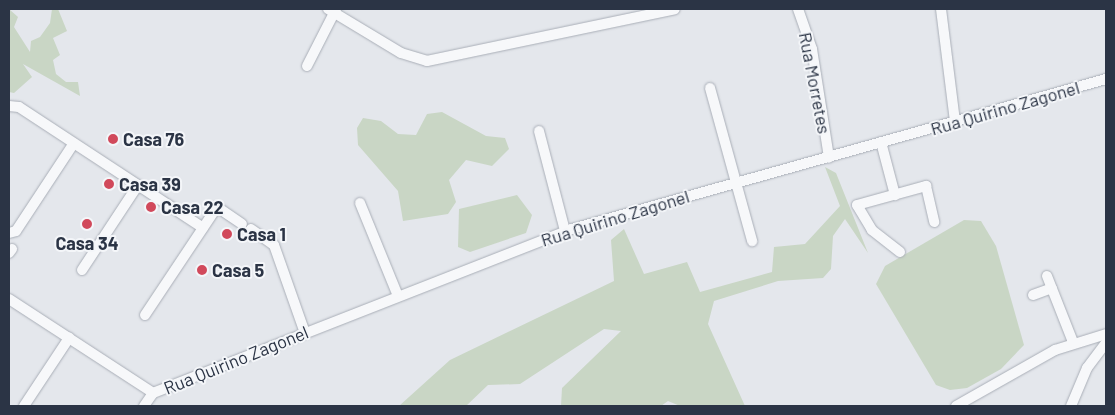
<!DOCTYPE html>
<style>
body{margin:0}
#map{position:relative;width:1115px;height:415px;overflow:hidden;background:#e4e7ec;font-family:Barlow,sans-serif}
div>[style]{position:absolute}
.green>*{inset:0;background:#c9d6c5}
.roads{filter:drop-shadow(0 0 1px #a9aeb7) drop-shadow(0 0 1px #a9aeb7)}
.minor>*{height:10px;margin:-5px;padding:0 5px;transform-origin:5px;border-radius:5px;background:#f7f8fa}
.dots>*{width:14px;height:14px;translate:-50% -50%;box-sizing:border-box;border:2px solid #f4f6f9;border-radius:50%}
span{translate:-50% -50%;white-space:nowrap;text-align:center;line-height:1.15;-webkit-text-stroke:4px #f4f6f9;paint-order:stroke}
.street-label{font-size:18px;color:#2b3445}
.poi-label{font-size:18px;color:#2b3445;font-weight:700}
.left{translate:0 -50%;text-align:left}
.frame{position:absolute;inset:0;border:10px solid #2b3445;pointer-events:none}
</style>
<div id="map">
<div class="green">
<div style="clip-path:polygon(9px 9px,18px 17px,14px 27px,30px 52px,31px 41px,40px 37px,50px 23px,52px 9px,58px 9px,67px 31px,53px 38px,60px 55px,53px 60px,56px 74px,66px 82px,78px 82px,80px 96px,23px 64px,32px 77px,14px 93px,9px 92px)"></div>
<div style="clip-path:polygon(442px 112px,486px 136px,505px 138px,509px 149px,492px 166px,466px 160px,449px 180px,456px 202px,448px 214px,403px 221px,398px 191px,358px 145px,357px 128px,363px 118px,381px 121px,398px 134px,416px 135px,427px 114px)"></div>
<div style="clip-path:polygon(825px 167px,836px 173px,868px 253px,845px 219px,833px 236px,831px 269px,823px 278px,778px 281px,714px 301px,708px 324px,745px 406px,680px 406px,668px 401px,661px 406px,561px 406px,562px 388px,621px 331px,604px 329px,520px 384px,488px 385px,466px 406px,399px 406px,450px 360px,614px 281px,611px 240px,624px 229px,644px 274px,687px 262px,700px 292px,772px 272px,774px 247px,805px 244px,840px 206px)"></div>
<div style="clip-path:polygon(517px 195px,532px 215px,526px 233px,470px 252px,458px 247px,459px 209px)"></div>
<div style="clip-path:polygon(964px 220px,981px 221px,996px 246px,1024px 345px,1001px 369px,967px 388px,950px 390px,936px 385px,876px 284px,885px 266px)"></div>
</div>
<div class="roads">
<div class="minor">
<div style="left:328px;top:9px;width:85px;rotate:31.1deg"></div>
<div style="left:401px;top:53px;width:27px;rotate:17deg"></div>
<div style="left:427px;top:61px;width:253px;rotate:-11.8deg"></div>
<div style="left:798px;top:9px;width:42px;rotate:70.7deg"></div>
<div style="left:812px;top:49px;width:110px;rotate:81.1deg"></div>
<div style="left:941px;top:9px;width:114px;rotate:82.9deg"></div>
<div style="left:307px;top:66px;width:64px;rotate:-63deg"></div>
<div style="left:710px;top:88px;width:159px;rotate:74.6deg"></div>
<div style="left:9px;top:106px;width:10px;rotate:6deg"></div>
<div style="left:19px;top:107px;width:220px;rotate:33.3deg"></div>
<div style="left:539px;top:131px;width:103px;rotate:75.4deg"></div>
<div style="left:881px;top:142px;width:55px;rotate:75.2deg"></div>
<div style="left:360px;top:203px;width:100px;rotate:67.8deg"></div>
<div style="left:251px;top:229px;width:28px;rotate:35deg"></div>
<div style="left:274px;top:245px;width:93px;rotate:70.6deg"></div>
<div style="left:9px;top:233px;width:7px;rotate:-16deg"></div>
<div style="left:16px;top:231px;width:105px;rotate:-56.6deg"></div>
<div style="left:900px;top:252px;width:36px;rotate:-142deg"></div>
<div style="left:872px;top:230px;width:29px;rotate:-121deg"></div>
<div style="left:857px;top:205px;width:72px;rotate:-15.4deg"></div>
<div style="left:926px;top:186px;width:37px;rotate:77deg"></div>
<div style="left:9px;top:253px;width:5px;rotate:-53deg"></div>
<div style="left:82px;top:270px;width:102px;rotate:-56.6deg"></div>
<div style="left:1047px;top:276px;width:71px;rotate:68.5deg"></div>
<div style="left:1033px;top:295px;width:20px;rotate:-20deg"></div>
<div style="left:9px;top:299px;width:172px;rotate:33.1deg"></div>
<div style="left:145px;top:315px;width:130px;rotate:-56.3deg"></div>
<div style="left:217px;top:207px;width:30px;rotate:34deg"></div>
<div style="left:24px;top:406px;width:82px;rotate:-56.5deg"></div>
<div style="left:144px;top:406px;width:16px;rotate:-55deg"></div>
<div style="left:153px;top:393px;width:450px;rotate:-21.4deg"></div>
<div style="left:572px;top:229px;width:555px;rotate:-15.69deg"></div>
<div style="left:956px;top:406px;width:114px;rotate:-29.5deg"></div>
<div style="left:1055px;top:350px;width:53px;rotate:-17.4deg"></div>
<div style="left:1071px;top:406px;width:41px;rotate:-67.2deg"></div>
<div style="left:1087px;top:368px;width:31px;rotate:-53deg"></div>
</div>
</div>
<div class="dots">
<div style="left:113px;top:139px;background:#d1495b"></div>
<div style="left:109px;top:184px;background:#d1495b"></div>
<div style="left:151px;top:207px;background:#d1495b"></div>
<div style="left:87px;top:224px;background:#d1495b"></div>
<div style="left:227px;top:234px;background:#d1495b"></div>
<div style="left:202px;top:270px;background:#d1495b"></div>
</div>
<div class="street-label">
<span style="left:815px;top:83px;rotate:79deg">Rua Morretes</span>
<span style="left:1005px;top:108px;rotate:-16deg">Rua Quirino Zagonel</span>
<span style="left:615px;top:218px;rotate:-17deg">Rua Quirino Zagonel</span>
<span style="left:236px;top:360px;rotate:-22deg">Rua Quirino Zagonel</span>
</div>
<div class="poi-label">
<span class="left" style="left:123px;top:139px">Casa 76</span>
<span class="left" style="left:119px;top:184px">Casa 39</span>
<span class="left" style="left:161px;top:207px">Casa 22</span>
<span class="left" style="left:237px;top:234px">Casa 1</span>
<span style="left:87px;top:243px">Casa 34</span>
<span class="left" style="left:212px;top:270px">Casa 5</span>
</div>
<div class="frame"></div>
</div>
